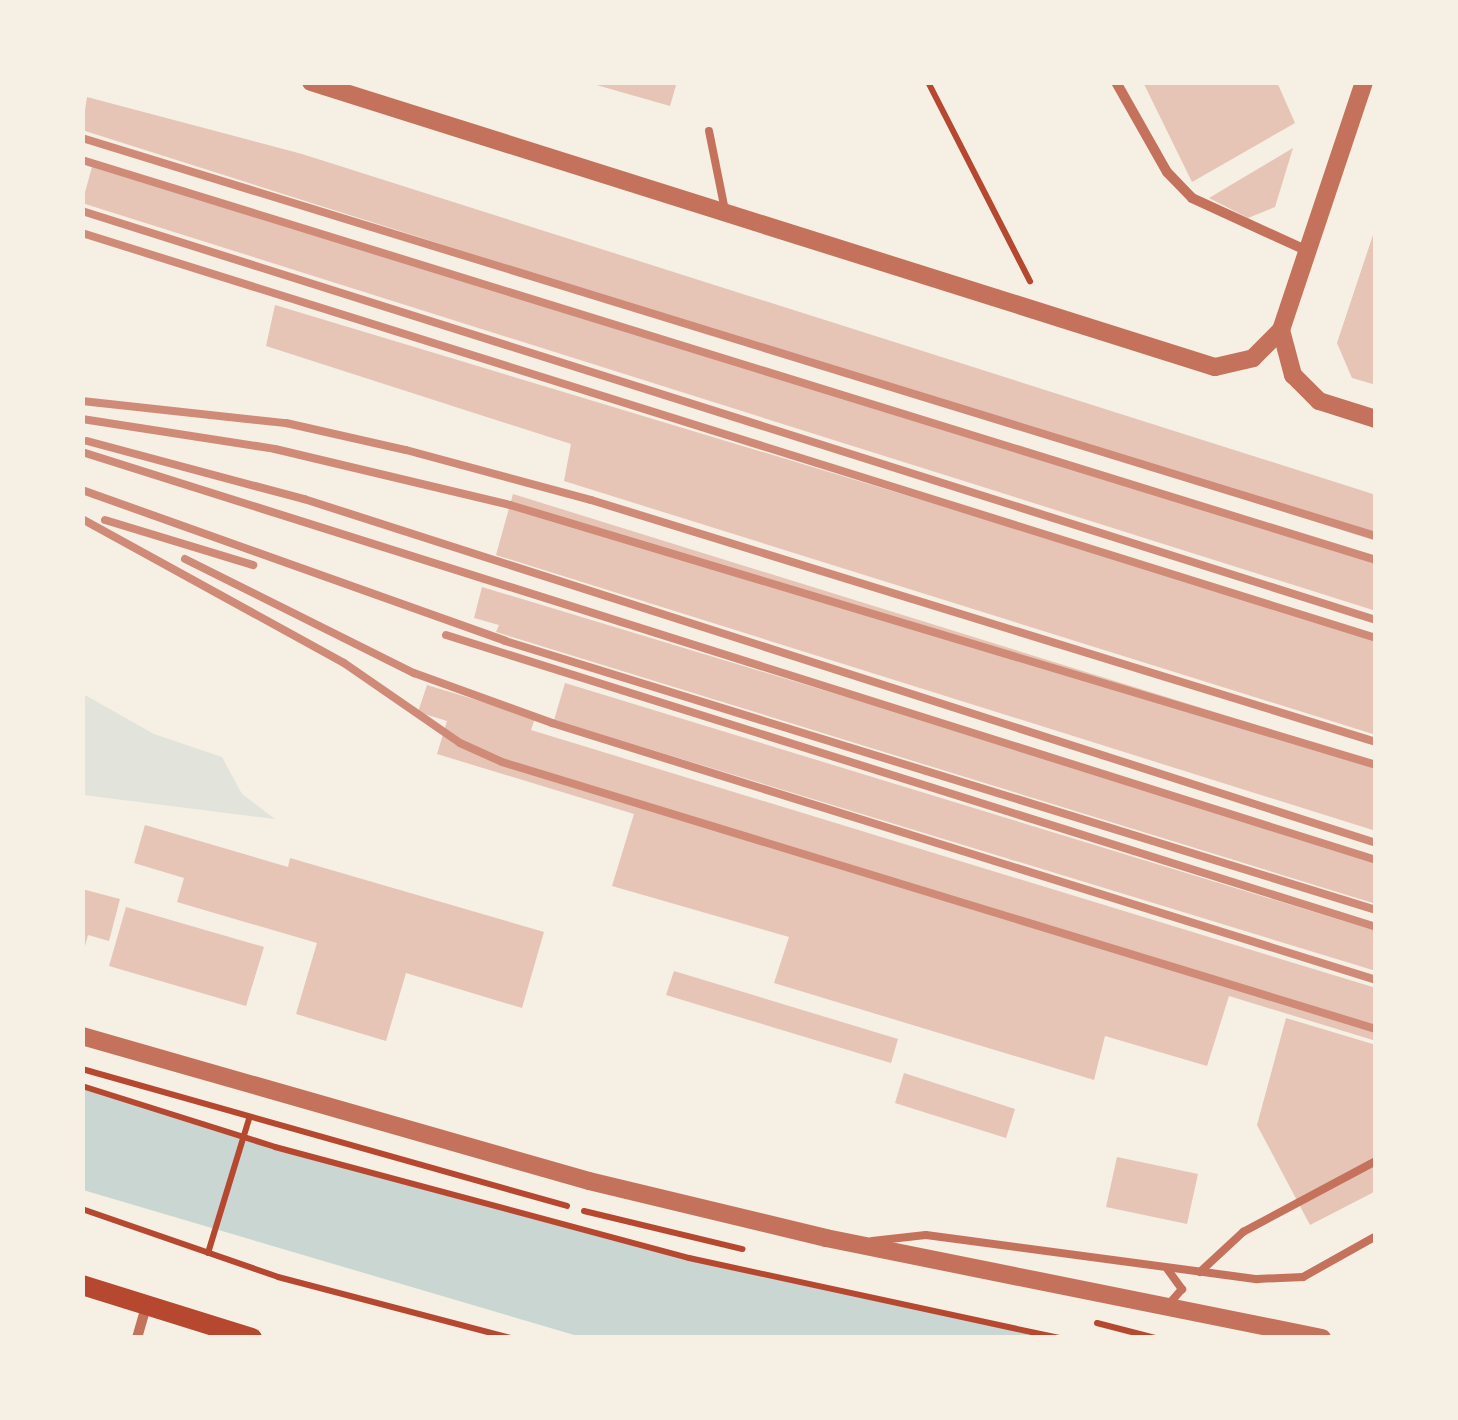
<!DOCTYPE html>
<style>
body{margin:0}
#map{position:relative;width:1458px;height:1420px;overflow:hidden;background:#f6efe4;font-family:Helvetica,sans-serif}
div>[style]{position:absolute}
.green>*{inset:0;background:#e2e4dc}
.water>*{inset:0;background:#c9d6d2}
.building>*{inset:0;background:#e6c5b7}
.path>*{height:6px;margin:-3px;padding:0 3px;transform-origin:3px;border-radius:3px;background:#b5482f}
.service>*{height:8px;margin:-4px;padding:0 4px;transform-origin:4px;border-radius:4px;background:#c5725c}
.minor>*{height:10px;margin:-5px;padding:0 5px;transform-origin:5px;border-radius:5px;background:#c5725c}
.tertiary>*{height:18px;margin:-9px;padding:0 9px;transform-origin:9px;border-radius:9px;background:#c5725c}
.secondary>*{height:20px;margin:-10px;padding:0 10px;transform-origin:10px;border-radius:10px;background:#b5482f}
.rail>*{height:8px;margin:-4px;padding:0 4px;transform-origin:4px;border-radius:4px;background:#cf8b77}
span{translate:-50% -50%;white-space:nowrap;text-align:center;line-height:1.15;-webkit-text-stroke:8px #f6efe4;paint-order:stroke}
.frame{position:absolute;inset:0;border:85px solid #f6efe4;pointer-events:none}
</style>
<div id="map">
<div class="green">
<div style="clip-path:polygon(83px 694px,154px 734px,222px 757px,242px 794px,275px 819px,83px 795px)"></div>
</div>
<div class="water">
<div style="clip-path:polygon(82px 1086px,275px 1147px,688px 1258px,1060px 1337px,581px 1337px,83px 1190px)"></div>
</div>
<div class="building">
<div style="clip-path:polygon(586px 82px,677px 82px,670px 106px)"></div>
<div style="clip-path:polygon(1143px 82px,1277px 82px,1295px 123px,1192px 182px)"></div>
<div style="clip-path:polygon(87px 97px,302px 154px,1376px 495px,1376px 541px,82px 130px)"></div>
<div style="clip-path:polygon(1293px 148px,1275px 207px,1248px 218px,1209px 198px)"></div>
<div style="clip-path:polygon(92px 167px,1376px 560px,1376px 611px,82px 203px)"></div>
<div style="clip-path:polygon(1376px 226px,1376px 385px,1352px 378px,1337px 343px)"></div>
<div style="clip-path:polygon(275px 305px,1376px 637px,1376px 735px,564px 481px,571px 444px,266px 346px)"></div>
<div style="clip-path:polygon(513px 494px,1376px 762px,1376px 831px,496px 555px)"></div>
<div style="clip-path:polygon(482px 587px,1376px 857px,1376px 904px,496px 632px,499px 625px,474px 618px)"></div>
<div style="clip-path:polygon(565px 683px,1376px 931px,1376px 971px,554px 720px)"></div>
<div style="clip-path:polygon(427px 685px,535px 718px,531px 730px,1376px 988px,1376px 1041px,1229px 996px,1207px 1066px,1105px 1036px,1094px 1080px,774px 983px,789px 937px,612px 886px,634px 814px,437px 754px,447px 721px,418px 712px)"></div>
<div style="clip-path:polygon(145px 825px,288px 867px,290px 858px,544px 932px,522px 1008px,406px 973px,386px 1041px,296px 1014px,317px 943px,177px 902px,184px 878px,134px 863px)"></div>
<div style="clip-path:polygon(82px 889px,120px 899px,109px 941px,88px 935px,84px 950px)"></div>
<div style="clip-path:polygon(126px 907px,264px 947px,246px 1006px,109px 966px)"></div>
<div style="clip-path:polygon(674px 971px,898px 1039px,891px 1063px,666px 995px)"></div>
<div style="clip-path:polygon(1286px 1018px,1376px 1045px,1376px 1191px,1310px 1225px,1257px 1125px)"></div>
<div style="clip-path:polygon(904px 1073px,1015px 1109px,1006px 1138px,895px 1103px)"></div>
<div style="clip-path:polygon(1117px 1157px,1198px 1174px,1187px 1224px,1106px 1207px)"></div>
</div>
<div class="path">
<div style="left:928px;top:82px;width:224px;rotate:62.9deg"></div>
<div style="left:82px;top:1069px;width:504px;rotate:15.77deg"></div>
<div style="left:82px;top:1086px;width:202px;rotate:17.5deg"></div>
<div style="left:275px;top:1147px;width:429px;rotate:15deg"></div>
<div style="left:689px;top:1258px;width:380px;rotate:12.2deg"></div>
<div style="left:82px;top:1209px;width:207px;rotate:19.1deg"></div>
<div style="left:278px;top:1277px;width:241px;rotate:14.7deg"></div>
<div style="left:584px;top:1211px;width:163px;rotate:13.5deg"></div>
<div style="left:208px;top:1253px;width:140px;rotate:-73deg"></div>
<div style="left:1097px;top:1323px;width:60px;rotate:14.5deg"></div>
</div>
<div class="service">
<div style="left:709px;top:131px;width:81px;rotate:78.6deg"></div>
<div style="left:872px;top:1241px;width:54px;rotate:-6.3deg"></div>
<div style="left:926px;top:1235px;width:334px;rotate:7.6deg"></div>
<div style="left:1257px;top:1279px;width:46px;rotate:-2.5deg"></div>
<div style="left:1303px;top:1277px;width:84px;rotate:-29.3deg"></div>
<div style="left:1168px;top:1270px;width:24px;rotate:54deg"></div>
<div style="left:1182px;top:1289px;width:20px;rotate:131deg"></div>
<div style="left:1200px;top:1272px;width:59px;rotate:-42.9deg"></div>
<div style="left:1243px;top:1232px;width:151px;rotate:-28.1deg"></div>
</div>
<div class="minor">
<div style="left:1116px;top:82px;width:103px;rotate:60.5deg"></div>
<div style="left:1167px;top:172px;width:36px;rotate:46deg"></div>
<div style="left:1192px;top:198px;width:128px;rotate:24.6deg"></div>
<div style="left:137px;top:1338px;width:33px;rotate:-74deg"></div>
</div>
<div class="tertiary">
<div style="left:311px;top:82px;width:948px;rotate:17.5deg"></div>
<div style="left:1215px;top:367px;width:39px;rotate:-13deg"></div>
<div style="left:1253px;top:358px;width:40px;rotate:-45deg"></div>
<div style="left:1281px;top:330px;width:262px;rotate:-71.5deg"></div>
<div style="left:1281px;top:330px;width:47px;rotate:75.1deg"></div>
<div style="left:1293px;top:375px;width:37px;rotate:45deg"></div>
<div style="left:1319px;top:401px;width:60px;rotate:17.5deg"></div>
<div style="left:82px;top:1036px;width:527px;rotate:15.96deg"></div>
<div style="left:589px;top:1181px;width:244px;rotate:13.5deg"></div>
<div style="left:826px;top:1238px;width:506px;rotate:11.4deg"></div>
</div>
<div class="secondary">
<div style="left:82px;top:1285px;width:178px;rotate:17.3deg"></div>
</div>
<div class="rail">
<div style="left:82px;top:138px;width:1354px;rotate:17.1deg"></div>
<div style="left:82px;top:160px;width:1354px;rotate:17.18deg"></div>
<div style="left:82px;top:211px;width:1357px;rotate:17.54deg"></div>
<div style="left:82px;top:233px;width:1356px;rotate:17.38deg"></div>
<div style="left:82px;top:401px;width:205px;rotate:6.2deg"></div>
<div style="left:286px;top:423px;width:123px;rotate:12.7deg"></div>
<div style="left:406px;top:450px;width:192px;rotate:15.1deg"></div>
<div style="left:591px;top:500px;width:821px;rotate:17.13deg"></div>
<div style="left:82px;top:419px;width:195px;rotate:8.8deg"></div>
<div style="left:275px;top:449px;width:242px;rotate:13.4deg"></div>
<div style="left:510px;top:505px;width:904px;rotate:16.71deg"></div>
<div style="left:87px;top:441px;width:225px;rotate:15deg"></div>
<div style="left:304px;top:499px;width:1126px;rotate:17.79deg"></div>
<div style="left:82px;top:452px;width:1357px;rotate:17.5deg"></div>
<div style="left:82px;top:490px;width:449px;rotate:19.6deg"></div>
<div style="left:505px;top:641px;width:912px;rotate:17.16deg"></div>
<div style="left:82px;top:519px;width:299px;rotate:28.8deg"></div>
<div style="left:344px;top:663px;width:141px;rotate:34.6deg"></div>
<div style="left:460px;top:743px;width:46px;rotate:24.3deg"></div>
<div style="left:502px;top:762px;width:914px;rotate:16.99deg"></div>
<div style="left:105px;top:520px;width:155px;rotate:16.9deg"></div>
<div style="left:185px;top:559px;width:256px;rotate:26.5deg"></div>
<div style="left:414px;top:673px;width:147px;rotate:19.9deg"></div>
<div style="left:552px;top:723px;width:863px;rotate:17.32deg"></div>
<div style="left:446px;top:635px;width:975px;rotate:17.43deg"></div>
</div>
<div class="frame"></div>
</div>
